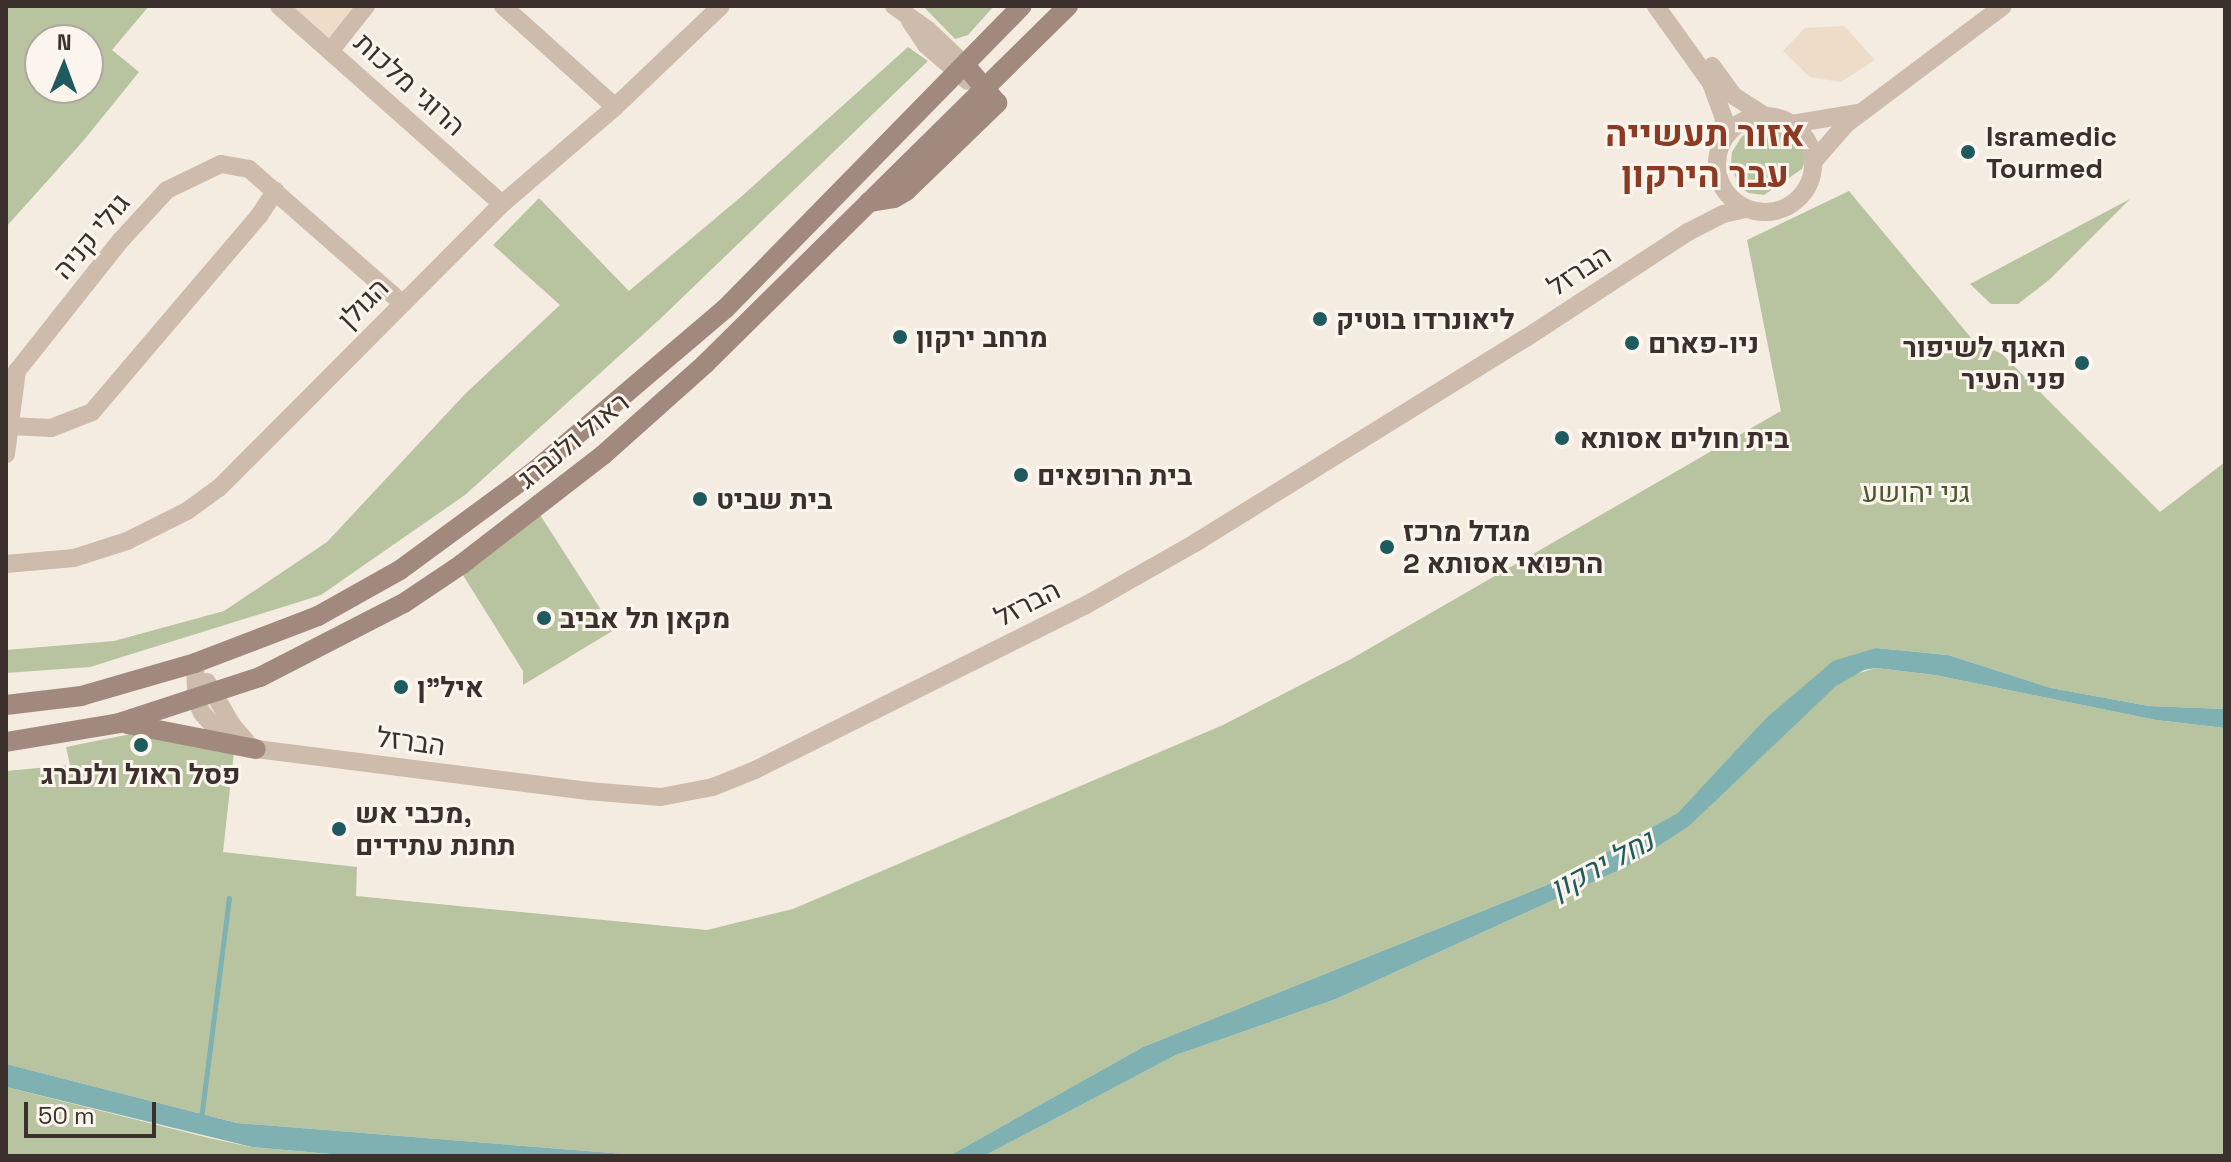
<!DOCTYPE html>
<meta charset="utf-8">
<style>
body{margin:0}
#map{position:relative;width:2231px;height:1162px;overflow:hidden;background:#f4ebe1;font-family:"Space Grotesk",Heebo,sans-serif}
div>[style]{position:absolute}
.green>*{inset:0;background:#b8c4a0}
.plaza>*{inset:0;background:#ecdcc8}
.water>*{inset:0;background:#7fb0b2}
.stream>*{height:5px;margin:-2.5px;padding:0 2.5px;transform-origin:2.5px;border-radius:2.5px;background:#7fb0b2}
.street>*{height:18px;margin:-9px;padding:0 9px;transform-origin:9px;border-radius:9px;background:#cdbbac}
.street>.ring{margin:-9px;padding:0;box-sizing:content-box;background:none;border:18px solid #cdbbac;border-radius:50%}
.secondary>*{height:20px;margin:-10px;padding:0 10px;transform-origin:10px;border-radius:10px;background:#a18a7d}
.dots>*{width:22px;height:22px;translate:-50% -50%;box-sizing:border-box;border:4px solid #fbf5ee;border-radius:50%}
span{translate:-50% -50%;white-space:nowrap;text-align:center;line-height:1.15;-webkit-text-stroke:6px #fbf5ee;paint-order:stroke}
.street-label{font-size:28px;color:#3b302b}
.poi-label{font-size:28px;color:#3b302b;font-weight:700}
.left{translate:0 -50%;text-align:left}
.right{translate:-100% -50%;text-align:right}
.park-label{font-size:28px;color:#4a5a2e}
.water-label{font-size:30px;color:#1f5a5e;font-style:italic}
.district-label{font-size:36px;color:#8c3b22;font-weight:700}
.frame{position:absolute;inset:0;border:8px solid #3b302b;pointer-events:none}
.north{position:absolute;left:24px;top:24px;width:80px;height:80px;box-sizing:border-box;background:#fbf5ee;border:2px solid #aea6a0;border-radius:50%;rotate:1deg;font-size:22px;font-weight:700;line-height:32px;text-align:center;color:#3b302b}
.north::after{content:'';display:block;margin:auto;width:28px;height:36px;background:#1f5a5e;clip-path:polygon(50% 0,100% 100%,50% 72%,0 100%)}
.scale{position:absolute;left:24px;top:1102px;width:132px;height:36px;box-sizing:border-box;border:4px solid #3b302b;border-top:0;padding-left:10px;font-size:24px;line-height:28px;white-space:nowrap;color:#3b302b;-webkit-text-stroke:6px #fbf5ee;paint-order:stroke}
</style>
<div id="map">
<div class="green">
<div style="clip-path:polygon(evenodd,6px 6px,149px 6px,112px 50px,139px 72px,84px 140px,6px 227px,6px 6px,40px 40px,88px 40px,88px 88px,40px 88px,40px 40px)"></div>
<div style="clip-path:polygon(923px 6px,994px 6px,968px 35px,955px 39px)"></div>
<div style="clip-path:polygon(908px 47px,928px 61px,659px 320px,465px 495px,321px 595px,90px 667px,6px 673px,6px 650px,114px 641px,224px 611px,327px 542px,465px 394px,560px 305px,493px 245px,539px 198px,629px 291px,742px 196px)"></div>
<div style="clip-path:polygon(1764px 124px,1784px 125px,1795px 132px,1807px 154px,1802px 169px,1764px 195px,1749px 193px,1739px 187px,1731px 164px,1732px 152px,1742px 136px)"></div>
<div style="clip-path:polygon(1849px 191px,1977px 345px,2001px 353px,2160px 512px,2225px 462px,2225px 709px,2149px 706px,2051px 688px,1948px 655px,1876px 648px,1764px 720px,1679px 813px,1547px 885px,1143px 1047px,949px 1156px,650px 1156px,237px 1123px,6px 1064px,6px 771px,70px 765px,66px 747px,146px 731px,234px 752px,223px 852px,357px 867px,356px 896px,707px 930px,793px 909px,1223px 725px,1351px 659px,1781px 411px,1747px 240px)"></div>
<div style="clip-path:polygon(2130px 199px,2049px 280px,2018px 304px,1991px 304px,1970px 284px)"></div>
<div style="clip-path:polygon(535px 507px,614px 630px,523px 685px,523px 671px,461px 572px)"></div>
<div style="clip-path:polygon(1876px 668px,1935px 675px,2156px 720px,2225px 728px,2225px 1156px,984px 1156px,1176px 1055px,1336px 999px,1626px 867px,1836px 686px,1849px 676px)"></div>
<div style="clip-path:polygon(6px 1087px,213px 1139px,252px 1147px,353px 1156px,6px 1156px)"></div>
</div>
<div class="plaza">
<div style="clip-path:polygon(280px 6px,366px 6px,331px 50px)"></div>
<div style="clip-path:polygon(1844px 26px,1875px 60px,1841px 82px,1810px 77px,1783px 51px,1805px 28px)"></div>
</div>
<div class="water">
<div style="clip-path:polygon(1876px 648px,1948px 655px,2051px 688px,2149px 706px,2225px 709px,2225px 728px,2156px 720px,1935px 675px,1876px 668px,1864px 670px,1836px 686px,1689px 826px,1626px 867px,1336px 999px,1176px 1055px,984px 1156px,949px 1156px,1143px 1047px,1547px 885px,1678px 813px,1764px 720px,1833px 661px)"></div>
<div style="clip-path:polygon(6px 1064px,237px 1123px,650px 1156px,353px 1156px,252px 1147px,6px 1087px)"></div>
</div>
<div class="stream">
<div style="left:201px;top:1119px;width:223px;rotate:-82.8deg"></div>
</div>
<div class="street">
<div style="left:279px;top:6px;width:298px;rotate:41.6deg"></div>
<div style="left:503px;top:6px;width:151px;rotate:42deg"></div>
<div style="left:894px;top:6px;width:42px;rotate:35.2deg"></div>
<div style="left:928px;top:30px;width:51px;rotate:43.4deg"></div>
<div style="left:1656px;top:6px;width:95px;rotate:54.5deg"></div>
<div style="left:1711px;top:83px;width:38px;rotate:70deg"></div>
<div style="left:1724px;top:119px;width:24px;rotate:97deg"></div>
<div style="left:910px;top:21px;width:29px;rotate:56deg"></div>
<div style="left:926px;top:45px;width:55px;rotate:40.6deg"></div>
<div style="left:331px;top:50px;width:56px;rotate:-51.5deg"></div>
<div style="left:1712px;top:66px;width:37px;rotate:54deg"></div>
<div style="left:1734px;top:96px;width:37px;rotate:33deg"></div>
<div class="ring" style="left:1717px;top:116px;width:78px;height:78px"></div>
<div style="left:1792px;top:124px;width:67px;rotate:-9.5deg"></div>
<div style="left:1813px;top:162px;width:50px;rotate:-49deg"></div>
<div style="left:1846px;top:124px;width:196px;rotate:-36.9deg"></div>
<div style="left:10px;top:426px;width:41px;rotate:2.8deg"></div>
<div style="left:51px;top:428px;width:44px;rotate:-21.3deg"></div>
<div style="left:92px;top:412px;width:257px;rotate:-49.6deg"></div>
<div style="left:259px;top:216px;width:30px;rotate:-57deg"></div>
<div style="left:6px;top:454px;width:84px;rotate:-82.5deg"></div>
<div style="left:17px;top:371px;width:167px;rotate:-51.6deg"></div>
<div style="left:121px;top:240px;width:68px;rotate:-47.4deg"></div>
<div style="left:167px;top:190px;width:60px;rotate:-25.7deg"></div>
<div style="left:221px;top:164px;width:28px;rotate:10deg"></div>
<div style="left:249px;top:169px;width:203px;rotate:41.2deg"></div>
<div style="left:6px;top:564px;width:68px;rotate:-5deg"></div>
<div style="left:74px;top:558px;width:56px;rotate:-17.8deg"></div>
<div style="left:127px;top:541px;width:67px;rotate:-26.6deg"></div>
<div style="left:187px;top:511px;width:39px;rotate:-36deg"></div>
<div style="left:219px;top:488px;width:401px;rotate:-45.1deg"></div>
<div style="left:502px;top:204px;width:149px;rotate:-40.6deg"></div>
<div style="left:615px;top:107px;width:146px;rotate:-43.6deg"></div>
<div style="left:195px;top:663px;width:37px;rotate:88deg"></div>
<div style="left:196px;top:700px;width:14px;rotate:65deg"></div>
<div style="left:202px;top:713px;width:24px;rotate:48deg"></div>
<div style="left:218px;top:731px;width:42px;rotate:25.3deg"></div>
<div style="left:256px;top:749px;width:335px;rotate:7.2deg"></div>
<div style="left:588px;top:791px;width:73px;rotate:4.7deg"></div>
<div style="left:661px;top:797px;width:53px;rotate:-10.9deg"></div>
<div style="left:713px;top:787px;width:45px;rotate:-22deg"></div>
<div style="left:755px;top:770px;width:370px;rotate:-26.5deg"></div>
<div style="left:1086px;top:605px;width:125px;rotate:-29.6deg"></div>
<div style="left:1195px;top:543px;width:389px;rotate:-31.8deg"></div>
<div style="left:1526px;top:338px;width:194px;rotate:-33.2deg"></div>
<div style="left:1688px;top:232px;width:39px;rotate:-27deg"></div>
<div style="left:1723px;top:214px;width:25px;rotate:-12deg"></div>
<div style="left:207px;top:682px;width:50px;rotate:59.8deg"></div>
<div style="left:232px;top:725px;width:21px;rotate:49deg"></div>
</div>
<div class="secondary">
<div style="left:869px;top:202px;width:25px;rotate:-9deg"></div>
<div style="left:894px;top:198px;width:14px;rotate:-30deg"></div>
<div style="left:906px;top:191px;width:127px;rotate:-44deg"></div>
<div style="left:997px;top:103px;width:50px;rotate:-130.1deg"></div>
<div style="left:6px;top:705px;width:76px;rotate:-6.8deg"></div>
<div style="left:81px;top:696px;width:119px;rotate:-16.1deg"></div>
<div style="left:195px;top:663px;width:132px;rotate:-20.9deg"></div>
<div style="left:318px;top:616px;width:94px;rotate:-29.3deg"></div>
<div style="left:400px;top:570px;width:164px;rotate:-36.3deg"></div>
<div style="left:532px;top:473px;width:253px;rotate:-40.4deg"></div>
<div style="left:725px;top:309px;width:424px;rotate:-45.6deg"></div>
<div style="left:127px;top:724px;width:131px;rotate:11deg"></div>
<div style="left:6px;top:742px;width:115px;rotate:-9.5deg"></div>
<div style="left:119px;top:723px;width:148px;rotate:-18.1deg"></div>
<div style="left:260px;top:677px;width:162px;rotate:-27.2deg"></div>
<div style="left:404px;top:603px;width:70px;rotate:-33.9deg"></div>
<div style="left:462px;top:564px;width:178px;rotate:-37.7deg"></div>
<div style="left:603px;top:455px;width:137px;rotate:-41.7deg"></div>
<div style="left:705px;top:364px;width:510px;rotate:-44.6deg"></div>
</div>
<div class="dots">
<div style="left:1968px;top:152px;background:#1f5a5e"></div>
<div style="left:1320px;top:319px;background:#1f5a5e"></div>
<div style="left:900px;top:337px;background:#1f5a5e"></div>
<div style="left:1632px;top:343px;background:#1f5a5e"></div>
<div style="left:2082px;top:363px;background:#1f5a5e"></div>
<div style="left:1562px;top:438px;background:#1f5a5e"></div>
<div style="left:1021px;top:475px;background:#1f5a5e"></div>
<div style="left:700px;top:499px;background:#1f5a5e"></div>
<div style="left:1387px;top:547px;background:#1f5a5e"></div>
<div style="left:544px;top:618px;background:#1f5a5e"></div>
<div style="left:401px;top:687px;background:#1f5a5e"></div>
<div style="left:141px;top:745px;background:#1f5a5e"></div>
<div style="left:339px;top:829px;background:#1f5a5e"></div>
</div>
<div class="street-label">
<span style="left:410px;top:84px;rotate:42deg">הרוגי מלכות</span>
<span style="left:91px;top:236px;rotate:-50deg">גולי קניה</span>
<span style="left:1579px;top:270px;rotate:-33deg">הברזל</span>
<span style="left:363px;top:303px;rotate:-45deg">הגולן</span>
<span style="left:573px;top:440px;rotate:-39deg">ראול ולנברג</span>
<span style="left:1027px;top:603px;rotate:-27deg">הברזל</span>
<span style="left:411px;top:741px;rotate:8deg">הברזל</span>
</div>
<div class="poi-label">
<span class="left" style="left:1986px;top:152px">Isramedic<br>Tourmed</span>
<span class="left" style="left:1336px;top:319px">ליאונרדו בוטיק</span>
<span class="left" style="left:916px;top:337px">מרחב ירקון</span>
<span class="left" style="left:1648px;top:343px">ניו-פארם</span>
<span class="right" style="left:2066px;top:363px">האגף לשיפור<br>פני העיר</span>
<span class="left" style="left:1580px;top:438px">בית חולים אסותא</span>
<span class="left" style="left:1037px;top:475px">בית הרופאים</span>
<span class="left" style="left:716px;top:499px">בית שביט</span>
<span class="left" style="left:1403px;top:547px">מגדל מרכז<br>הרפואי אסותא 2</span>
<span class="left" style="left:560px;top:618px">מקאן תל אביב</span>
<span class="left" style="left:417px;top:687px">איל"ן</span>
<span style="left:141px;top:774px">פסל ראול ולנברג</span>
<span class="left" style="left:355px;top:829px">מכבי אש,<br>תחנת עתידים</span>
</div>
<div class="park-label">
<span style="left:1916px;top:492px">גני יהושע</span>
</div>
<div class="water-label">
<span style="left:1602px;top:865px;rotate:-28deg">נחל ירקון</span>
</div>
<div class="district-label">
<span style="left:1705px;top:155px">אזור תעשייה<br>עבר הירקון</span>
</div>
<div class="frame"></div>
<div class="north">N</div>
<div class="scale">50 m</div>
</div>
